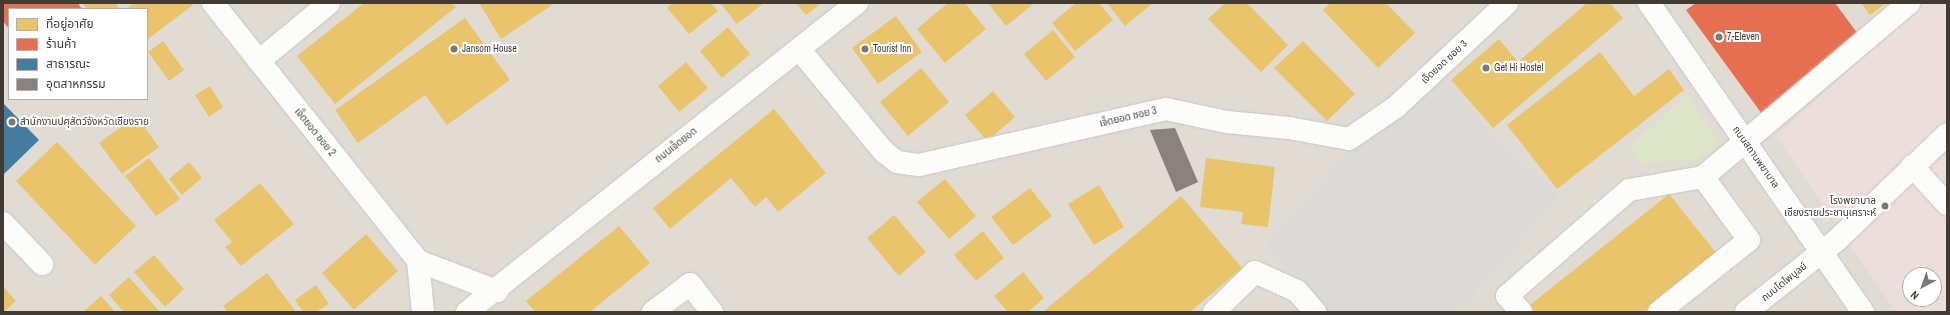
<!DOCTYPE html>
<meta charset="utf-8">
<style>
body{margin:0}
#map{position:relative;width:1950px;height:315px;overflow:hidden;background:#edeae6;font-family:"Archivo Narrow","Noto Sans Thai",sans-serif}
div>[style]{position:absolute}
.residential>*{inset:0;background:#e1dcd3}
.medical>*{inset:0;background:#ecdedb}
.green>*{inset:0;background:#dce6c7}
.parking>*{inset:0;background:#dcd9d6}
.homes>*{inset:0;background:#e9c46a}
.shops>*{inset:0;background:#e76f51}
.public>*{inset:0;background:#457b9d}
.industry>*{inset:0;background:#8a817c}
.roads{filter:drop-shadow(0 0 1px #c9c6c2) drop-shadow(0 0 1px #c9c6c2)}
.minor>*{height:22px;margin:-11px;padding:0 11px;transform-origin:11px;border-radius:11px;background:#fcfcfb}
.dots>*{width:11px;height:11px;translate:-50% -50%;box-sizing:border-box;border:2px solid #fff;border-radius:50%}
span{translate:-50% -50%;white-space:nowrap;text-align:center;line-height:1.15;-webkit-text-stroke:4px #fff;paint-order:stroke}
.poi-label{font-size:10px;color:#413b34}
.left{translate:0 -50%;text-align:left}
.right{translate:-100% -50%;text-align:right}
.street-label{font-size:10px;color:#413b34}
.frame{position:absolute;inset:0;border:4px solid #413b34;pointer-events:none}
.legend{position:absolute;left:8px;top:8px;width:140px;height:92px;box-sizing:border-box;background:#fff;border:1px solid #b3b1ae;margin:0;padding:5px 7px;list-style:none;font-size:12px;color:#413b34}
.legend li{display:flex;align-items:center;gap:8px;height:20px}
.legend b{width:20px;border:1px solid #b3b1ae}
.north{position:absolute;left:1902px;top:267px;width:40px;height:40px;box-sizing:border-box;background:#fff;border:1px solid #b3b1ae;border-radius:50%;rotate:221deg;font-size:11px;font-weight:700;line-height:16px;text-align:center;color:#413b34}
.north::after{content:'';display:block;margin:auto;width:14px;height:18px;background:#7d7872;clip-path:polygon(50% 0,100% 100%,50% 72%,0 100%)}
</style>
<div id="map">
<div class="residential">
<div style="clip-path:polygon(evenodd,3px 3px,1947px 3px,1947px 312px,3px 312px,3px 3px,9px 9px,147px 9px,147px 99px,9px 99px,9px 9px,3px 3px,1910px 275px,1934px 275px,1934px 299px,1910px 299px,1910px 275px)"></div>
</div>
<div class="medical">
<div style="clip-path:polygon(evenodd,1924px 3px,1947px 3px,1947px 312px,1896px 312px,1776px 136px,1924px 3px,1910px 275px,1934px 275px,1934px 299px,1910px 299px,1910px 275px)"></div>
</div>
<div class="green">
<div style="clip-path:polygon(1687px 94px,1719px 142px,1697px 159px,1639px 163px,1629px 148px)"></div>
</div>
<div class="parking">
<div style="clip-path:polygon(1443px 77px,1489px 131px,1558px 196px,1459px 312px,1326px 312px,1266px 242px,1345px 158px)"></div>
</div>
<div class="homes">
<div style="clip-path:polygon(82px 3px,116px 3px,120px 9px,87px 9px)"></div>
<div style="clip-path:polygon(134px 3px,192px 3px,193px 5px,148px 39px,147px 9px,126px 9px)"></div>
<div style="clip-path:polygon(364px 3px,452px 3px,456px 7px,335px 104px,297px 56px)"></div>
<div style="clip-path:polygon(479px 3px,555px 3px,501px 39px)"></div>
<div style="clip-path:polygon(673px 3px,711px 3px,718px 11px,689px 34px,667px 8px)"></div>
<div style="clip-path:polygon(720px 3px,764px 3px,737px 24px)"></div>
<div style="clip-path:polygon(796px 3px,821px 3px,806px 15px)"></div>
<div style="clip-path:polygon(948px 3px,965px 3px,986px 29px,945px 63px,917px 29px)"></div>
<div style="clip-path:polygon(988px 3px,1035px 3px,1006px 26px)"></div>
<div style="clip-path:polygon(1076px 3px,1099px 3px,1113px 20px,1075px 51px,1052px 23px)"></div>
<div style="clip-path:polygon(1107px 3px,1153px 3px,1125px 26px)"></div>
<div style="clip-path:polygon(1225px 3px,1247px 3px,1288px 45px,1261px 72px,1208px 19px)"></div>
<div style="clip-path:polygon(1330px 3px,1386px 3px,1415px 33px,1378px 68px,1323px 10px)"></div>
<div style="clip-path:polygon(1587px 3px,1610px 3px,1623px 18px,1493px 128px,1451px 80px,1499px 39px,1518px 62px)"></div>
<div style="clip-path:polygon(1861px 3px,1886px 3px,1870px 15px)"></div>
<div style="clip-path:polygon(896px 16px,922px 52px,878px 84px,852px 48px)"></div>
<div style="clip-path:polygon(465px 18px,510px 80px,447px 125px,425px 95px,358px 143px,335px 110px)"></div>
<div style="clip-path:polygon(728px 27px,750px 54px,722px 78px,700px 51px)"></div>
<div style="clip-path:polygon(1053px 30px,1075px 57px,1046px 81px,1024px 54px)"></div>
<div style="clip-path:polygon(163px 41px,184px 70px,169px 81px,148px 52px)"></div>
<div style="clip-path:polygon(1303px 41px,1355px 94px,1327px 121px,1274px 68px)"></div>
<div style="clip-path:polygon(1600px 52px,1634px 96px,1669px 69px,1684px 90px,1557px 189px,1507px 125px)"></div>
<div style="clip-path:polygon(686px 62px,708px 88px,679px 112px,658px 86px)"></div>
<div style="clip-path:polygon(921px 68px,949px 102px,908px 136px,880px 102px)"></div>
<div style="clip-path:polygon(210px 86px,223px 107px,209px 117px,195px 95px)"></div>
<div style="clip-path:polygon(993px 91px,1015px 117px,987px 141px,965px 115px)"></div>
<div style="clip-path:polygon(774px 109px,826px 173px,778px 212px,766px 197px,755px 207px,731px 178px,670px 229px,653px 208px)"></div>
<div style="clip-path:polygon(136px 116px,159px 147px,122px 174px,99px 143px)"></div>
<div style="clip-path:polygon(57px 142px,136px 226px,95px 265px,16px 181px)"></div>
<div style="clip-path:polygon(149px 158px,180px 199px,156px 216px,125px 176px)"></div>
<div style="clip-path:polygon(1206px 158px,1275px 167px,1268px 227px,1241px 224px,1243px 212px,1200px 207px)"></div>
<div style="clip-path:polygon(189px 162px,202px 178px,182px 195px,169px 179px)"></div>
<div style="clip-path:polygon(945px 179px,976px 216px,949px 239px,917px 202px)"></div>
<div style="clip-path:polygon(260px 183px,294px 224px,241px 266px,225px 247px,232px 242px,214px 220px)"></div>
<div style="clip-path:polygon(1099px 185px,1124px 227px,1094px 245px,1068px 204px)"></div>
<div style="clip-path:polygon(1030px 188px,1052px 216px,1013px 245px,991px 217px)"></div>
<div style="clip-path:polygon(1669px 194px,1717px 254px,1644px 312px,1535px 312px,1530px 305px)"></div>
<div style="clip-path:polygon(1181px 196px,1242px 268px,1190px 312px,1043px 312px)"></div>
<div style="clip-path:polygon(894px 215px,926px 252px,899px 276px,867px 238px)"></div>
<div style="clip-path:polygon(619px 226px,650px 263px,590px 312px,535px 312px,526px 301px)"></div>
<div style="clip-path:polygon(983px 231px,1004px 258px,976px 281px,954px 255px)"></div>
<div style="clip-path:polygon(366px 234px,398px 271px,354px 310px,322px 273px)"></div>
<div style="clip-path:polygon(154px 255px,184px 289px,165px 307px,134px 272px)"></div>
<div style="clip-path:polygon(1023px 272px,1044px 298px,1028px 312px,1008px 312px,994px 296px)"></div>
<div style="clip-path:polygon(267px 273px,296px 312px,227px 312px,223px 306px)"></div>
<div style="clip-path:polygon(129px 277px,159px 311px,158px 312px,124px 312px,109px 295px)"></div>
<div style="clip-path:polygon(316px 285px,329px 304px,316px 312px,303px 312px,295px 300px)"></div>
<div style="clip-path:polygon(3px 286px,16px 301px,4px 312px,3px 312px)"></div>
<div style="clip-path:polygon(101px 296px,115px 312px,83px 312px)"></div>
</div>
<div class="shops">
<div style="clip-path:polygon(3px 3px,78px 3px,82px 9px,9px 9px,9px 29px,3px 21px)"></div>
<div style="clip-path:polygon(1696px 3px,1835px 3px,1858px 34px,1762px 114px,1686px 10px)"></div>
</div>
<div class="public">
<div style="clip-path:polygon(3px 103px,39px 140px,3px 175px)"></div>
</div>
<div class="industry">
<div style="clip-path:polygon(1175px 128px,1198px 182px,1176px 192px,1150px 130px)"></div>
</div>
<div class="roads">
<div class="minor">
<div style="left:213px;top:3px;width:330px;rotate:51.5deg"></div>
<div style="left:1649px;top:3px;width:376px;rotate:55.3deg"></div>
<div style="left:799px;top:49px;width:132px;rotate:50.5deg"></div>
<div style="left:883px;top:151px;width:18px;rotate:38deg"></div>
<div style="left:897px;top:162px;width:22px;rotate:8deg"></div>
<div style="left:919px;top:165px;width:253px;rotate:-12.8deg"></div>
<div style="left:1166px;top:109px;width:62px;rotate:12deg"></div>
<div style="left:1227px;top:122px;width:62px;rotate:5.5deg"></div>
<div style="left:1289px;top:128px;width:61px;rotate:10.4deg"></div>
<div style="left:1349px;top:139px;width:57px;rotate:-34.2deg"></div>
<div style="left:1396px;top:107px;width:152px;rotate:-43.1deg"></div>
<div style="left:259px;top:61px;width:91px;rotate:-39.6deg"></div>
<div style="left:1912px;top:166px;width:52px;rotate:47.4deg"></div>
<div style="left:3px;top:223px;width:57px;rotate:46.4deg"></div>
<div style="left:418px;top:261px;width:85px;rotate:20.8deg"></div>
<div style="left:418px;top:261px;width:51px;rotate:84.4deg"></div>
<div style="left:467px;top:312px;width:498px;rotate:-38.4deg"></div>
<div style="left:653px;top:312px;width:46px;rotate:-37.1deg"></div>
<div style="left:690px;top:284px;width:36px;rotate:52deg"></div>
<div style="left:1214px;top:312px;width:57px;rotate:-44.3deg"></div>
<div style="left:1255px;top:272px;width:46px;rotate:24.3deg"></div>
<div style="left:1297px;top:291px;width:28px;rotate:49deg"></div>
<div style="left:1521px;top:312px;width:21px;rotate:-131deg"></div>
<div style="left:1507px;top:296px;width:162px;rotate:-41deg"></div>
<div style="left:1629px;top:190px;width:75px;rotate:-10deg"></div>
<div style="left:1703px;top:177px;width:270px;rotate:-40.2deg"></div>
<div style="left:1659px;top:312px;width:115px;rotate:-38.7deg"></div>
<div style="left:1749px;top:240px;width:78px;rotate:-126.1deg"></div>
<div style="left:1746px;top:312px;width:115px;rotate:-38.3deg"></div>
<div style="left:1836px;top:241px;width:154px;rotate:-43.9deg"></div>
</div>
</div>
<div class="dots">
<div style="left:1719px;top:37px;background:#7d7872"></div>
<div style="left:454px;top:49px;background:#7d7872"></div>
<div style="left:865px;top:49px;background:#7d7872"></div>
<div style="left:1486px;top:68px;background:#7d7872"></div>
<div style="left:12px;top:122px;background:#7d7872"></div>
<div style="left:1885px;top:206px;background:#7d7872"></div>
</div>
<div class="poi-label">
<span class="left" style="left:1727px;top:37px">7-Eleven</span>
<span class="left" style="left:462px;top:49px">Jansom House</span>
<span class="left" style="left:873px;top:49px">Tourist Inn</span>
<span class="left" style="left:1494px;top:68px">Get Hi Hostel</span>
<span class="left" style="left:20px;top:122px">สำนักงานปศุสัตว์จังหวัดเชียงราย</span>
<span class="right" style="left:1876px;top:206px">โรงพยาบาล<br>เชียงรายประชานุเคราะห์</span>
</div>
<div class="street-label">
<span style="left:1444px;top:62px;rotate:-43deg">เจ็ดยอด ซอย 3</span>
<span style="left:1128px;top:117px;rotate:-13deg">เจ็ดยอด ซอย 3</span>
<span style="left:315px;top:132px;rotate:51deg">เจ็ดยอด ซอย 2</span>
<span style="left:676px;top:145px;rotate:-38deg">ถนนเจ็ดยอด</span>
<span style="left:1756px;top:157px;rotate:55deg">ถนนสถานพยาบาล</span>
<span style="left:1784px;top:282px;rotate:-39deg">ถนนโตไพบูลย์</span>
</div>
<div class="frame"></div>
<ul class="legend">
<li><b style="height:11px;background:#e9c46a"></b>ที่อยู่อาศัย</li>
<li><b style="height:11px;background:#e76f51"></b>ร้านค้า</li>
<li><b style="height:11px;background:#457b9d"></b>สาธารณะ</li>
<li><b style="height:11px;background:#8a817c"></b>อุตสาหกรรม</li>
</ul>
<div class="north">N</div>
</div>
